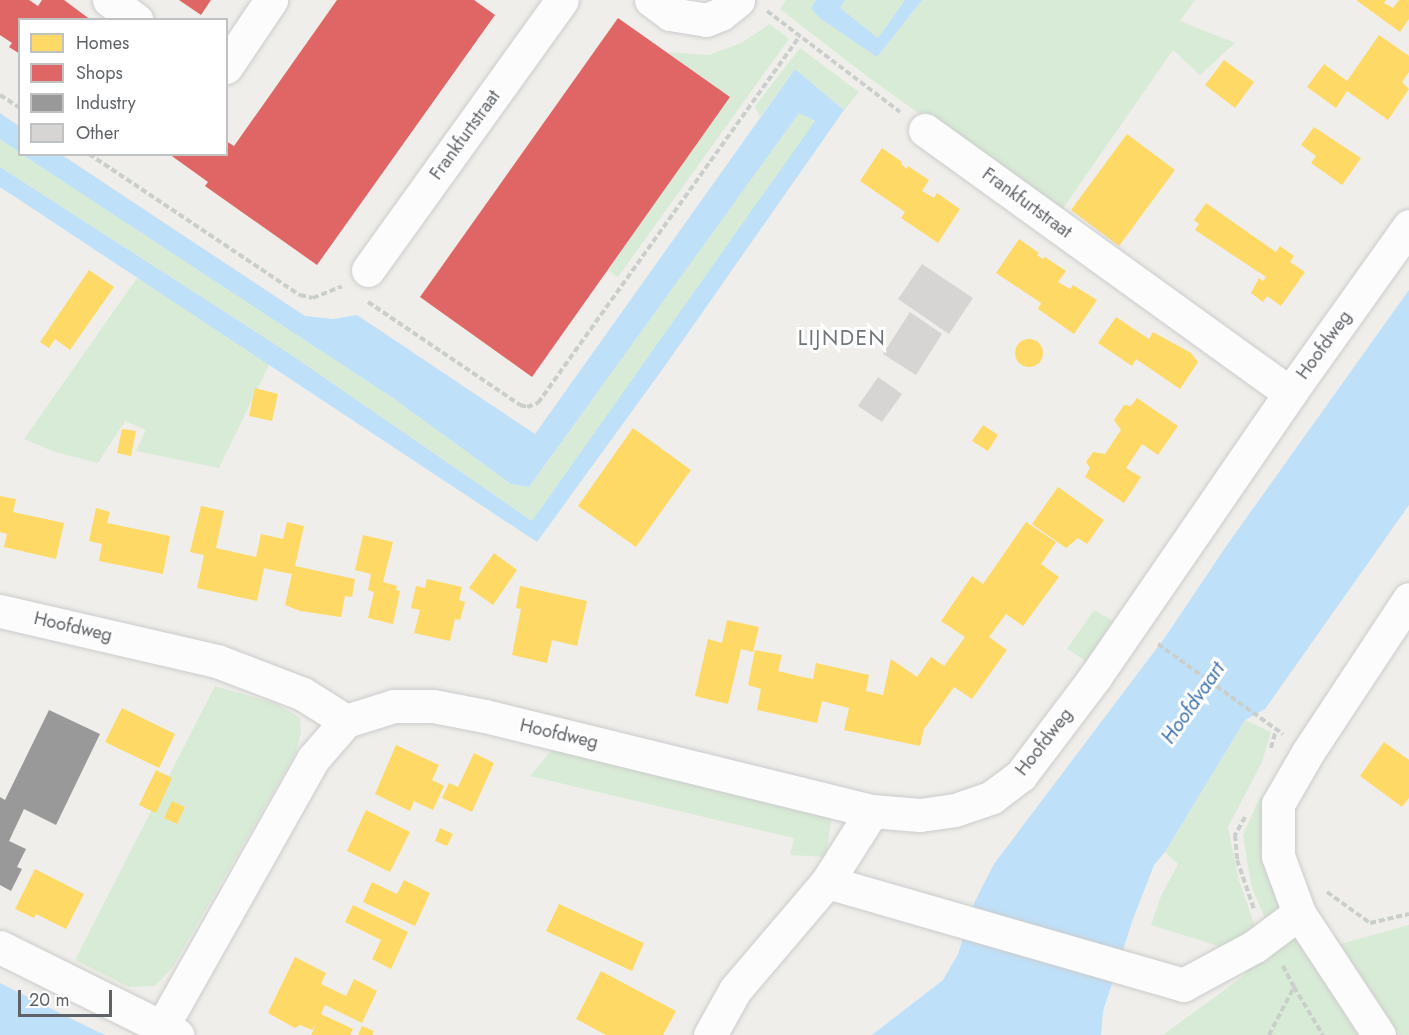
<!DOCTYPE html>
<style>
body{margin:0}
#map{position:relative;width:1409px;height:1035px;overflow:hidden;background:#efeeea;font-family:Jost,sans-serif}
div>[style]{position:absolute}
.green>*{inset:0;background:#d8ebd6}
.water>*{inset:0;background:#bfe0f9}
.homes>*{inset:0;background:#ffd966}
.round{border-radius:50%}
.shops>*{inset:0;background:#e06666}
.industry>*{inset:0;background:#999}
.building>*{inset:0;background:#d6d5d3}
.path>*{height:4px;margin-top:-2px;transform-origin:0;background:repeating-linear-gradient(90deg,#cacfcc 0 6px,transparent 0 9px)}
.roads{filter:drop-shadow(0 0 2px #cbcccc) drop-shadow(0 0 2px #cbcccc)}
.minor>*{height:33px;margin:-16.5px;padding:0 16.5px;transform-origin:16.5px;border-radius:16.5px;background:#fdfcfc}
span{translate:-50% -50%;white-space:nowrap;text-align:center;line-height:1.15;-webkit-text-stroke:6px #fff;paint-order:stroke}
.street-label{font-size:18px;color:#5f6368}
.water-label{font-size:20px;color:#4174aa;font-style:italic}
.quarter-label{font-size:21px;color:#70757a;letter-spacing:1.5px}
.legend{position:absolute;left:18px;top:18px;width:210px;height:138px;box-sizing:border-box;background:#fff;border:2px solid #bfc1c3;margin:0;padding:8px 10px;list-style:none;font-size:18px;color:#5f6368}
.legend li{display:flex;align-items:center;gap:12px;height:30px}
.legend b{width:30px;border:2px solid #bfc1c3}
.scale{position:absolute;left:18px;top:990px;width:94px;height:27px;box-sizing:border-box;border:3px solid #5f6368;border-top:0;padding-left:8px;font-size:18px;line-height:21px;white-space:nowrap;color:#5f6368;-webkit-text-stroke:4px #fff;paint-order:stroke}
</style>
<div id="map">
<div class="green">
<div style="clip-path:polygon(786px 0,816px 0,811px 8px,877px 57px,922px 0,1195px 0,1180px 21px,1235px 43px,1200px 75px,1173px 50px,1059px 214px,864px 74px,780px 9px)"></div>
<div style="clip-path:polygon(845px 0,905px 0,878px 38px,839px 8px)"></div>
<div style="clip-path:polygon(770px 24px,789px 39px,618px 277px,608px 270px,730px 97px,667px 52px,709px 55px,741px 43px)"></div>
<div style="clip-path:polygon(800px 48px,859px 92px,844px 110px,795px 69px,760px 117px,755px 106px)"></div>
<div style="clip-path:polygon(799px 112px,815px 122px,532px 521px,290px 354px,0 167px,0 139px,393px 398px,511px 484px,529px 487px)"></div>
<div style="clip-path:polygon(137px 278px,270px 359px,270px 363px,219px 468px,136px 451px,146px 430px,125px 421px,98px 463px,55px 452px,24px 439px)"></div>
<div style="clip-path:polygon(1094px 610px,1113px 621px,1086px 661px,1067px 649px)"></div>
<div style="clip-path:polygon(215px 686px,277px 704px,300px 718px,301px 732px,296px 752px,172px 968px,155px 986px,129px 987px,75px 960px)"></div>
<div style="clip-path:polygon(1245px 720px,1271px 732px,1262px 762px,1228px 827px,1239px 881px,1255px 926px,1266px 921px,1251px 885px,1243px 835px,1260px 797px,1265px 798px,1307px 944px,1358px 1035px,1163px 1035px,1246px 974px,1228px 949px,1151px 925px,1161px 896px,1178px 864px,1165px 852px)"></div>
<div style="clip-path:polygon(552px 750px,655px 770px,832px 813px,826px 857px,790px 855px,794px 838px,530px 776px)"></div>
<div style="clip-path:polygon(1409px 925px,1409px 1035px,1400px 1035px,1340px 944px)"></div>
</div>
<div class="water">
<div style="clip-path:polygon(816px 0,845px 0,840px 8px,878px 38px,905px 0,922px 0,877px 57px,821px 19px,811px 8px)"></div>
<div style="clip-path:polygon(795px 69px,844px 110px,667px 363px,537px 542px,0 187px,0 167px,290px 354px,532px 521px,815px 121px,799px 113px,529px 487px,511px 484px,393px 398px,23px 155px,62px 155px,305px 316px,333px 319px,357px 315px,535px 434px)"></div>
<div style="clip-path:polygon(0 113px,19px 126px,19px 152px,0 139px)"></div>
<div style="clip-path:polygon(1409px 290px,1409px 505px,1265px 709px,1245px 720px,1165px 852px,1154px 865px,1133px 919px,1103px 1011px,1101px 1035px,872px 1035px,943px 980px,958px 954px,975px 901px,994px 864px,1166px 636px,1227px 545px)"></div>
<div style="clip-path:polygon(0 983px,84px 1025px,105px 1035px,0 1035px)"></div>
</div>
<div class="homes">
<div style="clip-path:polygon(1356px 0,1386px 0,1384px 3px,1393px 8px,1399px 0,1409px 0,1409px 19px,1400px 32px)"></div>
<div style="clip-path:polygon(1379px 35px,1409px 56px,1409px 72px,1402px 82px,1409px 89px,1388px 120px,1347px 91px,1336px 108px,1307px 87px,1324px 64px,1347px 81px)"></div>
<div style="clip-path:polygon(1224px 60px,1254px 82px,1235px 108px,1205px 85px)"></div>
<div style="clip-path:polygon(1314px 127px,1361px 158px,1342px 185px,1311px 163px,1316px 156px,1301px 145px)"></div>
<div style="clip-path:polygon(1127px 134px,1175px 170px,1119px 246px,1071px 210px)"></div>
<div style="clip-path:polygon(882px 148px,902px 162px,901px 164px,907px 169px,908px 166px,929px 180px,922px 191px,934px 198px,937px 193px,960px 209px,938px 243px,901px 218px,905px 212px,860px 181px)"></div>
<div style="clip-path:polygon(1206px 203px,1276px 252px,1280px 246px,1294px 256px,1290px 262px,1305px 272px,1281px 306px,1267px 296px,1263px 302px,1251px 293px,1259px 278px,1263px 281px,1266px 277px,1195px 230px,1199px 224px,1194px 220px)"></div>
<div style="clip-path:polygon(1019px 239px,1039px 253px,1037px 255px,1043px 259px,1045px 257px,1066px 271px,1058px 282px,1070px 289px,1073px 285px,1097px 300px,1074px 334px,1038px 309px,1041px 303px,996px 273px)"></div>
<div style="clip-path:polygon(89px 270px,114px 287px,70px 350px,55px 339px,49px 348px,40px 342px)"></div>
<div style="clip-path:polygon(1116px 317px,1149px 339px,1153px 332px,1191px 353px,1198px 362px,1180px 389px,1136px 359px,1132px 366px,1098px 343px)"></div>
<div class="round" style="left:1015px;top:339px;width:28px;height:28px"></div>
<div style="clip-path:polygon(255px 388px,278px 394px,272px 421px,249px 416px)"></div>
<div style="clip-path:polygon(1137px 398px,1178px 426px,1158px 455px,1142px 444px,1126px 468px,1141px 477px,1124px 503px,1085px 477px,1090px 468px,1086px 462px,1093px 452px,1105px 454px,1121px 430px,1114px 420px,1124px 405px,1131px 406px)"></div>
<div style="clip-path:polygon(983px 425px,998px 435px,988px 451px,972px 441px)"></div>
<div style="clip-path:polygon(633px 428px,691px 470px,636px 547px,578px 506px)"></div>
<div style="clip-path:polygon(122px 429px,136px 431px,131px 456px,117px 453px)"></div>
<div style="clip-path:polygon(1058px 487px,1104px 520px,1087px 544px,1078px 538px,1066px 548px,1032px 524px)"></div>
<div style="clip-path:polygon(0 496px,16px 499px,13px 512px,64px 523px,56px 559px,4px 547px,7px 534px,0 532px)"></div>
<div style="clip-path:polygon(201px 506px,224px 511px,216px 548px,256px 557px,261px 534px,283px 539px,287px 522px,304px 526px,295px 566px,355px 579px,352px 597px,345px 596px,341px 617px,300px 611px,285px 605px,292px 574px,276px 571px,264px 568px,257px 601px,197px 588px,204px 555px,190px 552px)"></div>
<div style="clip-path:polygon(96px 508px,110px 512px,107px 523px,170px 536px,163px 574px,99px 561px,102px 544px,89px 541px)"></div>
<div style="clip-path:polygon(1026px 522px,1056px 542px,1041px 564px,1059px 577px,1023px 626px,1006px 614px,989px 637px,1007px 650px,972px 699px,954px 687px,924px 729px,920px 746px,844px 730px,849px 708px,822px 701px,817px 723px,757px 710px,761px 689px,748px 685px,755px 650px,782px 655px,778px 671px,798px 676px,813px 679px,816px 663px,869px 675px,866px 691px,883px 695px,891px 659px,917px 677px,931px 657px,944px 666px,965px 637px,941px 621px,972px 576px,983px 584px)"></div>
<div style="clip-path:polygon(363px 535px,393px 542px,383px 582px,397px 586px,396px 590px,400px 591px,393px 624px,368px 618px,374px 592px,368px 590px,371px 574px,355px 570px)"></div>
<div style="clip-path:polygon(494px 553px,517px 570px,493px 605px,469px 588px)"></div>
<div style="clip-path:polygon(427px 579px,462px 587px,459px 600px,465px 602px,460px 620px,455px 619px,450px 641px,414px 633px,420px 610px,411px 608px,416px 586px,425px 588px)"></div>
<div style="clip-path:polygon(520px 586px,587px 601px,577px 646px,552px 640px,547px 663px,512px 655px,521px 609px,516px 608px)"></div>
<div style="clip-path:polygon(727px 620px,759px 627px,753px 652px,741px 649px,728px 704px,695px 696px,708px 639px,722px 643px)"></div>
<div style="clip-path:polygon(122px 708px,175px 734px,159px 768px,105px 742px)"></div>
<div style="clip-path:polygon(1384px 742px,1409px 760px,1409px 798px,1402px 807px,1360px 776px)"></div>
<div style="clip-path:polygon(396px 745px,439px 765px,432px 780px,444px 786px,433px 810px,414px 801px,410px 811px,375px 794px)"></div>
<div style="clip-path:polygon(474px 753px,494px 763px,472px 812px,442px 798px,449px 783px,458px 787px)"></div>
<div style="clip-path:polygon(156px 770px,172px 778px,156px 813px,139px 805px)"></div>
<div style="clip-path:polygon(172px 801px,185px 807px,177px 824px,164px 818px)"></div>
<div style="clip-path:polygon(366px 810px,410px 832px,390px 872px,347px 851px)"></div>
<div style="clip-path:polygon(440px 828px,453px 834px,447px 846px,435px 841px)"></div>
<div style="clip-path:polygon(35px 869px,84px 894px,66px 929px,36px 914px,34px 918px,15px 909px)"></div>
<div style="clip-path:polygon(404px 880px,430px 893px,415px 926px,363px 902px,372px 882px,397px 894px)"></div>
<div style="clip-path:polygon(559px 904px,644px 943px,632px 971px,546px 931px)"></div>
<div style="clip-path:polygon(353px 905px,408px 932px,391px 969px,372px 959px,381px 940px,345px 922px)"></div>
<div style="clip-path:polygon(295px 957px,326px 973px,321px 984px,346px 996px,354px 979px,377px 991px,362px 1023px,325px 1005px,321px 1014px,353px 1029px,350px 1035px,311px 1035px,317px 1022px,312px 1030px,300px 1025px,295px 1028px,268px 1013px)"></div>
<div style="clip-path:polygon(601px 971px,676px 1011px,663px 1035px,606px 1035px,576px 1019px)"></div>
<div style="clip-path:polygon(362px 1026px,374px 1031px,372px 1035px,358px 1035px)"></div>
</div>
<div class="shops">
<div style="clip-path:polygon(0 0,29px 0,38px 6px,42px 0,64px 0,91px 20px,20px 20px,20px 54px,9px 47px,12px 43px,0 35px)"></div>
<div style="clip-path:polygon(179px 0,211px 0,201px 15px)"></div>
<div style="clip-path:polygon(337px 0,474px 0,495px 15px,317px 265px,205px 186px,208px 182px,169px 154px,226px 154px,226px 141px,234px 146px)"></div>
<div style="clip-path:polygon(618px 18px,730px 97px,532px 377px,420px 297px)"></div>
</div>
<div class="industry">
<div style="clip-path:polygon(49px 710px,100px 734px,56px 825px,24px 809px,9px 841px,26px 849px,17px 867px,22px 869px,11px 891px,0 885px,0 797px,5px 800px)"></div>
</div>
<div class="building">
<div style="clip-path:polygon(922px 264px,973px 298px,949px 334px,898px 299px)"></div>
<div style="clip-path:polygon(910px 312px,942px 334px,916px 375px,883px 354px)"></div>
<div style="clip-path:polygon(878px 377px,902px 394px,882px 422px,858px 406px)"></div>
</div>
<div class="path">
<div style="left:767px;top:11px;width:167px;rotate:37.2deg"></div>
<div style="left:0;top:95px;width:24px;rotate:33deg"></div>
<div style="left:89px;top:154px;width:254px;rotate:33.8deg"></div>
<div style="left:300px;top:295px;width:13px;rotate:13deg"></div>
<div style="left:313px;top:298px;width:31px;rotate:-22deg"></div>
<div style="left:368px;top:302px;width:184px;rotate:34.1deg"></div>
<div style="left:520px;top:405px;width:7px;rotate:16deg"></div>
<div style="left:527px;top:407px;width:12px;rotate:-20deg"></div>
<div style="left:538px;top:403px;width:451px;rotate:-54.5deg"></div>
<div style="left:1158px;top:644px;width:154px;rotate:35.8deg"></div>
<div style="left:1271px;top:748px;width:20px;rotate:-75deg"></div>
<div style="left:1245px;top:817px;width:21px;rotate:119deg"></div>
<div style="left:1235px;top:835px;width:25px;rotate:85deg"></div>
<div style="left:1237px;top:860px;width:52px;rotate:70.9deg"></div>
<div style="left:1327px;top:892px;width:53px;rotate:35.8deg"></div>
<div style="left:1370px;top:923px;width:40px;rotate:-13deg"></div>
<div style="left:1294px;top:987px;width:56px;rotate:58.9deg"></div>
<div style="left:1269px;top:1035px;width:54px;rotate:-62.5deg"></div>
<div style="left:1294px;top:987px;width:24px;rotate:-118deg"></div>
</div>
<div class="roads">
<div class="minor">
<div style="left:109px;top:0;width:34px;rotate:36deg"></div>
<div style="left:651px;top:0;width:24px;rotate:36deg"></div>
<div style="left:670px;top:14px;width:36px;rotate:9deg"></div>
<div style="left:706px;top:20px;width:16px;rotate:-22deg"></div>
<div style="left:721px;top:14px;width:22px;rotate:-39deg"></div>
<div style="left:226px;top:67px;width:81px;rotate:-56.1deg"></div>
<div style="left:925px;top:130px;width:450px;rotate:35.8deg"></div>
<div style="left:368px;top:270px;width:332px;rotate:-54.3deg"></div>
<div style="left:0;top:611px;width:223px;rotate:13deg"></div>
<div style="left:217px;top:661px;width:92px;rotate:21deg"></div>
<div style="left:303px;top:694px;width:51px;rotate:32.1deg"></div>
<div style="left:827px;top:882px;width:371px;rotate:16.1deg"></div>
<div style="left:1183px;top:985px;width:82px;rotate:-28.4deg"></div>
<div style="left:1255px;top:946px;width:55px;rotate:-36.9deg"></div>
<div style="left:0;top:947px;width:198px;rotate:26.4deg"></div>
<div style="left:162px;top:1027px;width:308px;rotate:-60.6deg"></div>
<div style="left:313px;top:759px;width:50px;rotate:-49deg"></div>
<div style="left:346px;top:721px;width:50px;rotate:-17.4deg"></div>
<div style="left:394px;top:706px;width:39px"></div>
<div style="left:433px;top:706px;width:53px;rotate:10.9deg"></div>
<div style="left:485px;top:716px;width:398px;rotate:13.8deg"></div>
<div style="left:872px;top:811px;width:48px;rotate:4.8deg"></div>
<div style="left:920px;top:815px;width:35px;rotate:-8deg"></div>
<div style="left:955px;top:810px;width:39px;rotate:-19deg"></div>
<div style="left:992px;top:797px;width:36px;rotate:-37deg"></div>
<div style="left:1021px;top:775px;width:123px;rotate:-52.9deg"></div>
<div style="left:1095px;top:677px;width:345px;rotate:-55.5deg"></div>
<div style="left:1290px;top:393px;width:205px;rotate:-54.5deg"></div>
<div style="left:710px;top:1035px;width:51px;rotate:-60.9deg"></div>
<div style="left:735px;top:990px;width:142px;rotate:-49.6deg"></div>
<div style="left:827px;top:882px;width:84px;rotate:-57.6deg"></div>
<div style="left:1379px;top:1035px;width:146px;rotate:-123.3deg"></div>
<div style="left:1299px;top:913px;width:61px;rotate:-110.2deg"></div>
<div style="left:1278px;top:856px;width:52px;rotate:-90deg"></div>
<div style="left:1278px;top:804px;width:60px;rotate:-60deg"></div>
<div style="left:1308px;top:752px;width:183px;rotate:-56.6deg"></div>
</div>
</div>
<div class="street-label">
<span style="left:465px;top:135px;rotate:-54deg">Frankfurtstraat</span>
<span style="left:1027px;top:203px;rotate:36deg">Frankfurtstraat</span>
<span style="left:1324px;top:345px;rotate:-54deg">Hoofdweg</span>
<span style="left:73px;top:627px;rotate:13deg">Hoofdweg</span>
<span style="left:559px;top:734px;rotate:13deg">Hoofdweg</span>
<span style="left:1044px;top:742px;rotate:-52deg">Hoofdweg</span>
</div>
<div class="water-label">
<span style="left:1193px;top:703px;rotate:-55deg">Hoofdvaart</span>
</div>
<div class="quarter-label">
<span style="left:842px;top:338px">LIJNDEN</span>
</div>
<ul class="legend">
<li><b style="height:16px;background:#ffd966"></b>Homes</li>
<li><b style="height:16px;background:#e06666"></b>Shops</li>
<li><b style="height:16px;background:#999"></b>Industry</li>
<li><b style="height:16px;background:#d6d5d3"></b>Other</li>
</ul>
<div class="scale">20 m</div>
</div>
